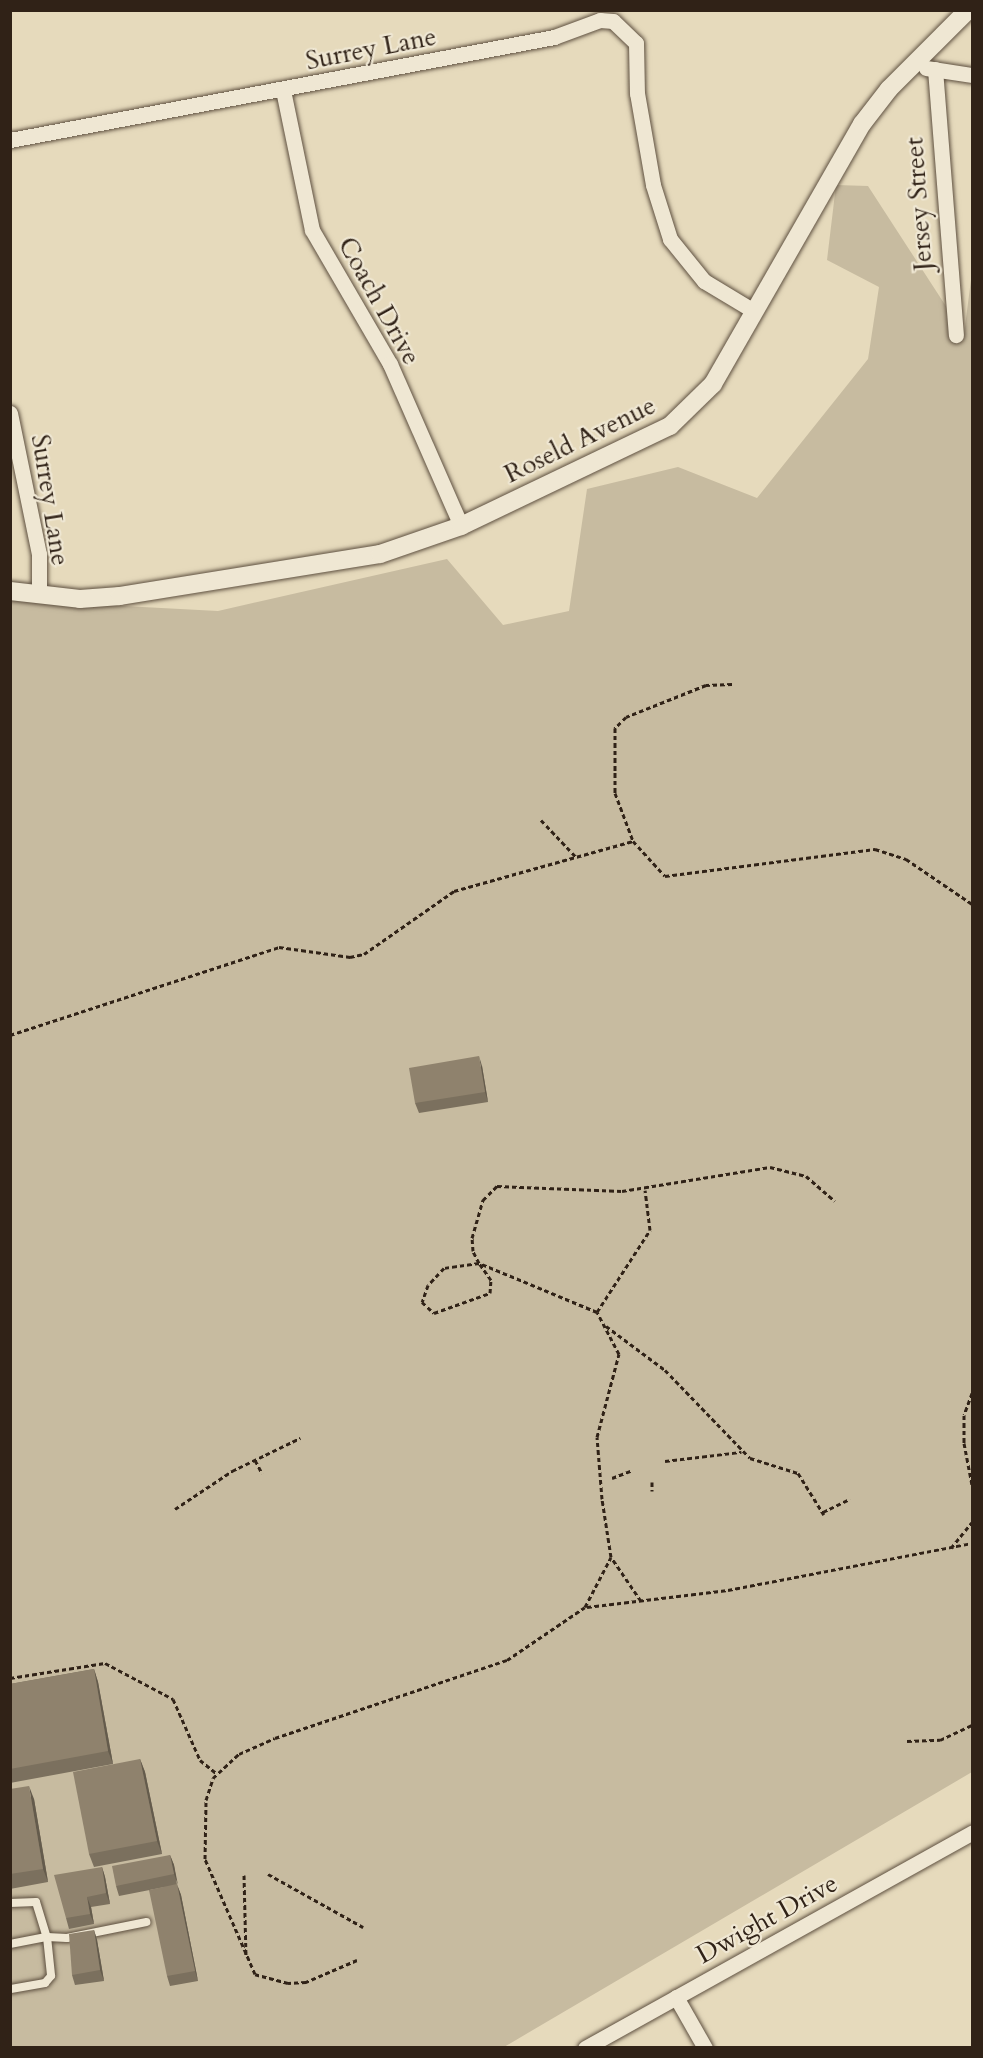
<!DOCTYPE html>
<style>
body{margin:0}
#map{position:relative;width:983px;height:2058px;overflow:hidden;background:#e6dabc;font-family:Cardo,serif}
div>[style]{position:absolute}
.green>*{inset:0;background:#c7bba0}
.path>*{height:3px;margin-top:-1.5px;transform-origin:0;background:repeating-linear-gradient(90deg,#302217 0 4.5px,transparent 0 7.5px)}
.roads{filter:drop-shadow(0 0 2px #5e5040) drop-shadow(0 0 2px #5e5040)}
.service>*{height:8px;margin:-4px;padding:0 4px;transform-origin:4px;border-radius:4px;background:#efe7d3}
.minor>*{height:15px;margin:-7.5px;padding:0 7.5px;transform-origin:7.5px;border-radius:7.5px;background:#efe7d3}
.tertiary>*{height:18px;margin:-9px;padding:0 9px;transform-origin:9px;border-radius:9px;background:#efe7d3}
.wall>*{inset:0;background:#7b705e}
.shaded-wall>*{inset:0;background:#645b4c}
.building>*{inset:0;background:#8f826d}
span{translate:-50% -50%;white-space:nowrap;text-align:center;line-height:1.15;-webkit-text-stroke:4.5px #efe7d3;paint-order:stroke}
.street-label{font-size:26px;color:#302217}
.frame{position:absolute;inset:0;border:12px solid #302217;pointer-events:none}
</style>
<div id="map">
<div class="green">
<div style="clip-path:polygon(836px 185px,868px 186px,964px 334px,972px 272px,972px 1772px,504px 2047px,11px 2047px,10px 600px,218px 611px,447px 559px,503px 625px,569px 611px,587px 489px,678px 467px,757px 498px,868px 359px,879px 287px,827px 260px)"></div>
</div>
<div class="path">
<div style="left:732px;top:684px;width:26px;rotate:178deg"></div>
<div style="left:706px;top:685px;width:86px;rotate:158.2deg"></div>
<div style="left:626px;top:717px;width:16px;rotate:135deg"></div>
<div style="left:615px;top:728px;width:65px;rotate:90deg"></div>
<div style="left:615px;top:793px;width:51px;rotate:69.4deg"></div>
<div style="left:633px;top:841px;width:47px;rotate:47.6deg"></div>
<div style="left:665px;top:876px;width:212px;rotate:-7.3deg"></div>
<div style="left:875px;top:849px;width:33px;rotate:18deg"></div>
<div style="left:906px;top:859px;width:80px;rotate:34.3deg"></div>
<div style="left:541px;top:820px;width:52px;rotate:46.5deg"></div>
<div style="left:10px;top:1035px;width:283px;rotate:-18.1deg"></div>
<div style="left:279px;top:947px;width:72px;rotate:8deg"></div>
<div style="left:350px;top:957px;width:14px;rotate:-12deg"></div>
<div style="left:364px;top:954px;width:110px;rotate:-35deg"></div>
<div style="left:454px;top:891px;width:186px;rotate:-15.6deg"></div>
<div style="left:597px;top:1312px;width:98px;rotate:-57.1deg"></div>
<div style="left:650px;top:1230px;width:40px;rotate:-97.1deg"></div>
<div style="left:606px;top:1326px;width:74px;rotate:36.7deg"></div>
<div style="left:665px;top:1370px;width:122px;rotate:46deg"></div>
<div style="left:750px;top:1458px;width:50px;rotate:17.4deg"></div>
<div style="left:798px;top:1473px;width:49px;rotate:58.2deg"></div>
<div style="left:972px;top:1393px;width:23px;rotate:110deg"></div>
<div style="left:964px;top:1415px;width:28px;rotate:90deg"></div>
<div style="left:964px;top:1443px;width:43px;rotate:79.2deg"></div>
<div style="left:255px;top:1460px;width:15px;rotate:62deg"></div>
<div style="left:665px;top:1461px;width:77px;rotate:-6.8deg"></div>
<div style="left:612px;top:1478px;width:22px;rotate:-21deg"></div>
<div style="left:652px;top:1482px;width:9px;rotate:90deg"></div>
<div style="left:175px;top:1509px;width:69px;rotate:-33.7deg"></div>
<div style="left:232px;top:1471px;width:76px;rotate:-25.9deg"></div>
<div style="left:823px;top:1512px;width:30px;rotate:-26deg"></div>
<div style="left:951px;top:1548px;width:33px;rotate:-51deg"></div>
<div style="left:641px;top:1601px;width:53px;rotate:-124.3deg"></div>
<div style="left:611px;top:1557px;width:59px;rotate:-98.8deg"></div>
<div style="left:602px;top:1499px;width:62px;rotate:-94.6deg"></div>
<div style="left:597px;top:1437px;width:86px;rotate:-75.2deg"></div>
<div style="left:619px;top:1354px;width:47px;rotate:-117.6deg"></div>
<div style="left:597px;top:1312px;width:128px;rotate:-157.4deg"></div>
<div style="left:479px;top:1263px;width:35px;rotate:172deg"></div>
<div style="left:444px;top:1268px;width:23px;rotate:133deg"></div>
<div style="left:428px;top:1285px;width:18px;rotate:109deg"></div>
<div style="left:422px;top:1302px;width:16px;rotate:43deg"></div>
<div style="left:434px;top:1313px;width:59px;rotate:-19.7deg"></div>
<div style="left:490px;top:1293px;width:13px;rotate:-86deg"></div>
<div style="left:491px;top:1280px;width:21px;rotate:-125deg"></div>
<div style="left:479px;top:1263px;width:13px;rotate:-117deg"></div>
<div style="left:473px;top:1251px;width:13px;rotate:-94deg"></div>
<div style="left:472px;top:1238px;width:40px;rotate:-74deg"></div>
<div style="left:483px;top:1200px;width:20px;rotate:-45deg"></div>
<div style="left:497px;top:1186px;width:125px;rotate:2.3deg"></div>
<div style="left:622px;top:1191px;width:150px;rotate:-9.2deg"></div>
<div style="left:770px;top:1167px;width:37px;rotate:14deg"></div>
<div style="left:806px;top:1176px;width:38px;rotate:41deg"></div>
<div style="left:587px;top:1607px;width:142px;rotate:-6.9deg"></div>
<div style="left:728px;top:1590px;width:248px;rotate:-10.9deg"></div>
<div style="left:10px;top:1678px;width:96px;rotate:-9deg"></div>
<div style="left:105px;top:1663px;width:77px;rotate:27.9deg"></div>
<div style="left:173px;top:1699px;width:67px;rotate:66.1deg"></div>
<div style="left:200px;top:1760px;width:21px;rotate:39deg"></div>
<div style="left:907px;top:1741px;width:33px;rotate:-2deg"></div>
<div style="left:940px;top:1740px;width:35px;rotate:-25deg"></div>
<div style="left:268px;top:1874px;width:109px;rotate:29.2deg"></div>
<div style="left:244px;top:1875px;width:82px;rotate:88.6deg"></div>
<div style="left:357px;top:1960px;width:56px;rotate:156.7deg"></div>
<div style="left:306px;top:1982px;width:18px;rotate:177deg"></div>
<div style="left:288px;top:1983px;width:34px;rotate:-165deg"></div>
<div style="left:255px;top:1974px;width:125px;rotate:-113.5deg"></div>
<div style="left:205px;top:1859px;width:59px;rotate:-89deg"></div>
<div style="left:206px;top:1800px;width:23px;rotate:-72deg"></div>
<div style="left:213px;top:1778px;width:35px;rotate:-43deg"></div>
<div style="left:239px;top:1754px;width:39px;rotate:-24deg"></div>
<div style="left:275px;top:1738px;width:245px;rotate:-18.6deg"></div>
<div style="left:507px;top:1660px;width:94px;rotate:-34.2deg"></div>
<div style="left:585px;top:1607px;width:56px;rotate:-62.5deg"></div>
</div>
<div class="roads">
<div class="service">
<div style="left:10px;top:1903px;width:26px;rotate:-2deg"></div>
<div style="left:36px;top:1902px;width:37px;rotate:73deg"></div>
<div style="left:47px;top:1937px;width:20px;rotate:3deg"></div>
<div style="left:67px;top:1938px;width:81px;rotate:-11.4deg"></div>
<div style="left:10px;top:1944px;width:38px;rotate:-11deg"></div>
<div style="left:47px;top:1937px;width:39px;rotate:84deg"></div>
<div style="left:51px;top:1976px;width:9px;rotate:131deg"></div>
<div style="left:45px;top:1983px;width:36px;rotate:170deg"></div>
</div>
<div class="minor">
<div style="left:926px;top:68px;width:47px;rotate:8.7deg"></div>
<div style="left:935px;top:69px;width:267px;rotate:85.5deg"></div>
<div style="left:283px;top:90px;width:143px;rotate:78.3deg"></div>
<div style="left:312px;top:230px;width:155px;rotate:59.8deg"></div>
<div style="left:390px;top:364px;width:177px;rotate:66.3deg"></div>
<div style="left:10px;top:140px;width:554px;rotate:-10.72deg"></div>
<div style="left:554px;top:37px;width:49px;rotate:-20.3deg"></div>
<div style="left:600px;top:20px;width:13px;rotate:4deg"></div>
<div style="left:613px;top:21px;width:32px;rotate:44deg"></div>
<div style="left:636px;top:43px;width:50px;rotate:88.9deg"></div>
<div style="left:637px;top:93px;width:93px;rotate:80.1deg"></div>
<div style="left:653px;top:185px;width:57px;rotate:72.5deg"></div>
<div style="left:670px;top:239px;width:54px;rotate:51deg"></div>
<div style="left:704px;top:281px;width:56px;rotate:31.1deg"></div>
<div style="left:10px;top:413px;width:144px;rotate:78.4deg"></div>
<div style="left:39px;top:554px;width:41px;rotate:90deg"></div>
<div style="left:676px;top:1997px;width:59px;rotate:60.4deg"></div>
<div style="left:585px;top:2048px;width:443px;rotate:-29.1deg"></div>
</div>
<div class="tertiary">
<div style="left:10px;top:591px;width:70px;rotate:6.5deg"></div>
<div style="left:80px;top:599px;width:40px;rotate:-4.3deg"></div>
<div style="left:120px;top:596px;width:263px;rotate:-9.2deg"></div>
<div style="left:380px;top:554px;width:86px;rotate:-19.1deg"></div>
<div style="left:461px;top:526px;width:232px;rotate:-25.6deg"></div>
<div style="left:670px;top:426px;width:60px;rotate:-44.3deg"></div>
<div style="left:713px;top:384px;width:300px;rotate:-60.2deg"></div>
<div style="left:862px;top:124px;width:44px;rotate:-52.4deg"></div>
<div style="left:889px;top:89px;width:112px;rotate:-45deg"></div>
</div>
</div>
<div class="wall">
<div style="clip-path:polygon(482px 1066px,488px 1102px,419px 1113px,415px 1103px)"></div>
<div style="clip-path:polygon(94px 1669px,98px 1682px,113px 1764px,10px 1783px,10px 1684px)"></div>
<div style="clip-path:polygon(140px 1759px,145px 1772px,162px 1854px,94px 1867px,89px 1854px)"></div>
<div style="clip-path:polygon(10px 1789px,34px 1799px,48px 1882px,10px 1889px)"></div>
<div style="clip-path:polygon(170px 1855px,174px 1865px,177px 1885px,181px 1895px,198px 1981px,170px 1986px,167px 1976px,165px 1887px,119px 1896px,116px 1886px)"></div>
<div style="clip-path:polygon(102px 1867px,105px 1877px,110px 1904px,91px 1907px,94px 1924px,69px 1929px,66px 1918px)"></div>
<div style="clip-path:polygon(94px 1930px,97px 1940px,104px 1981px,75px 1985px,72px 1975px)"></div>
</div>
<div class="shaded-wall">
<div style="clip-path:polygon(479px 1056px,482px 1066px,488px 1102px,485px 1092px)"></div>
<div style="clip-path:polygon(94px 1669px,98px 1682px,113px 1764px,108px 1751px)"></div>
<div style="clip-path:polygon(140px 1759px,145px 1772px,162px 1854px,157px 1841px)"></div>
<div style="clip-path:polygon(29px 1786px,34px 1799px,48px 1882px,43px 1869px)"></div>
<div style="clip-path:polygon(170px 1855px,174px 1865px,178px 1885px,174px 1874px)"></div>
<div style="clip-path:polygon(102px 1867px,105px 1877px,110px 1904px,106px 1893px)"></div>
<div style="clip-path:polygon(177px 1884px,181px 1895px,198px 1981px,195px 1971px)"></div>
<div style="clip-path:polygon(87px 1897px,91px 1907px,94px 1924px,90px 1914px)"></div>
<div style="clip-path:polygon(94px 1930px,97px 1940px,104px 1981px,100px 1970px)"></div>
</div>
<div class="building">
<div style="clip-path:polygon(479px 1056px,485px 1092px,415px 1103px,409px 1068px)"></div>
<div style="clip-path:polygon(94px 1669px,108px 1751px,10px 1769px,10px 1684px)"></div>
<div style="clip-path:polygon(140px 1759px,157px 1841px,89px 1854px,73px 1772px)"></div>
<div style="clip-path:polygon(29px 1786px,43px 1869px,10px 1874px,10px 1789px)"></div>
<div style="clip-path:polygon(170px 1855px,174px 1874px,116px 1886px,112px 1866px)"></div>
<div style="clip-path:polygon(102px 1867px,106px 1893px,87px 1897px,90px 1914px,66px 1918px,54px 1875px)"></div>
<div style="clip-path:polygon(177px 1884px,195px 1971px,167px 1976px,149px 1890px)"></div>
<div style="clip-path:polygon(94px 1930px,100px 1970px,72px 1975px,69px 1934px)"></div>
</div>
<div class="street-label">
<span style="left:371px;top:49px;rotate:-11deg">Surrey Lane</span>
<span style="left:919px;top:204px;rotate:-94deg">Jersey Street</span>
<span style="left:379px;top:301px;rotate:61deg">Coach Drive</span>
<span style="left:580px;top:440px;rotate:-26deg">Roseld Avenue</span>
<span style="left:50px;top:500px;rotate:81deg">Surrey Lane</span>
<span style="left:767px;top:1919px;rotate:-29deg">Dwight Drive</span>
</div>
<div class="frame"></div>
</div>
